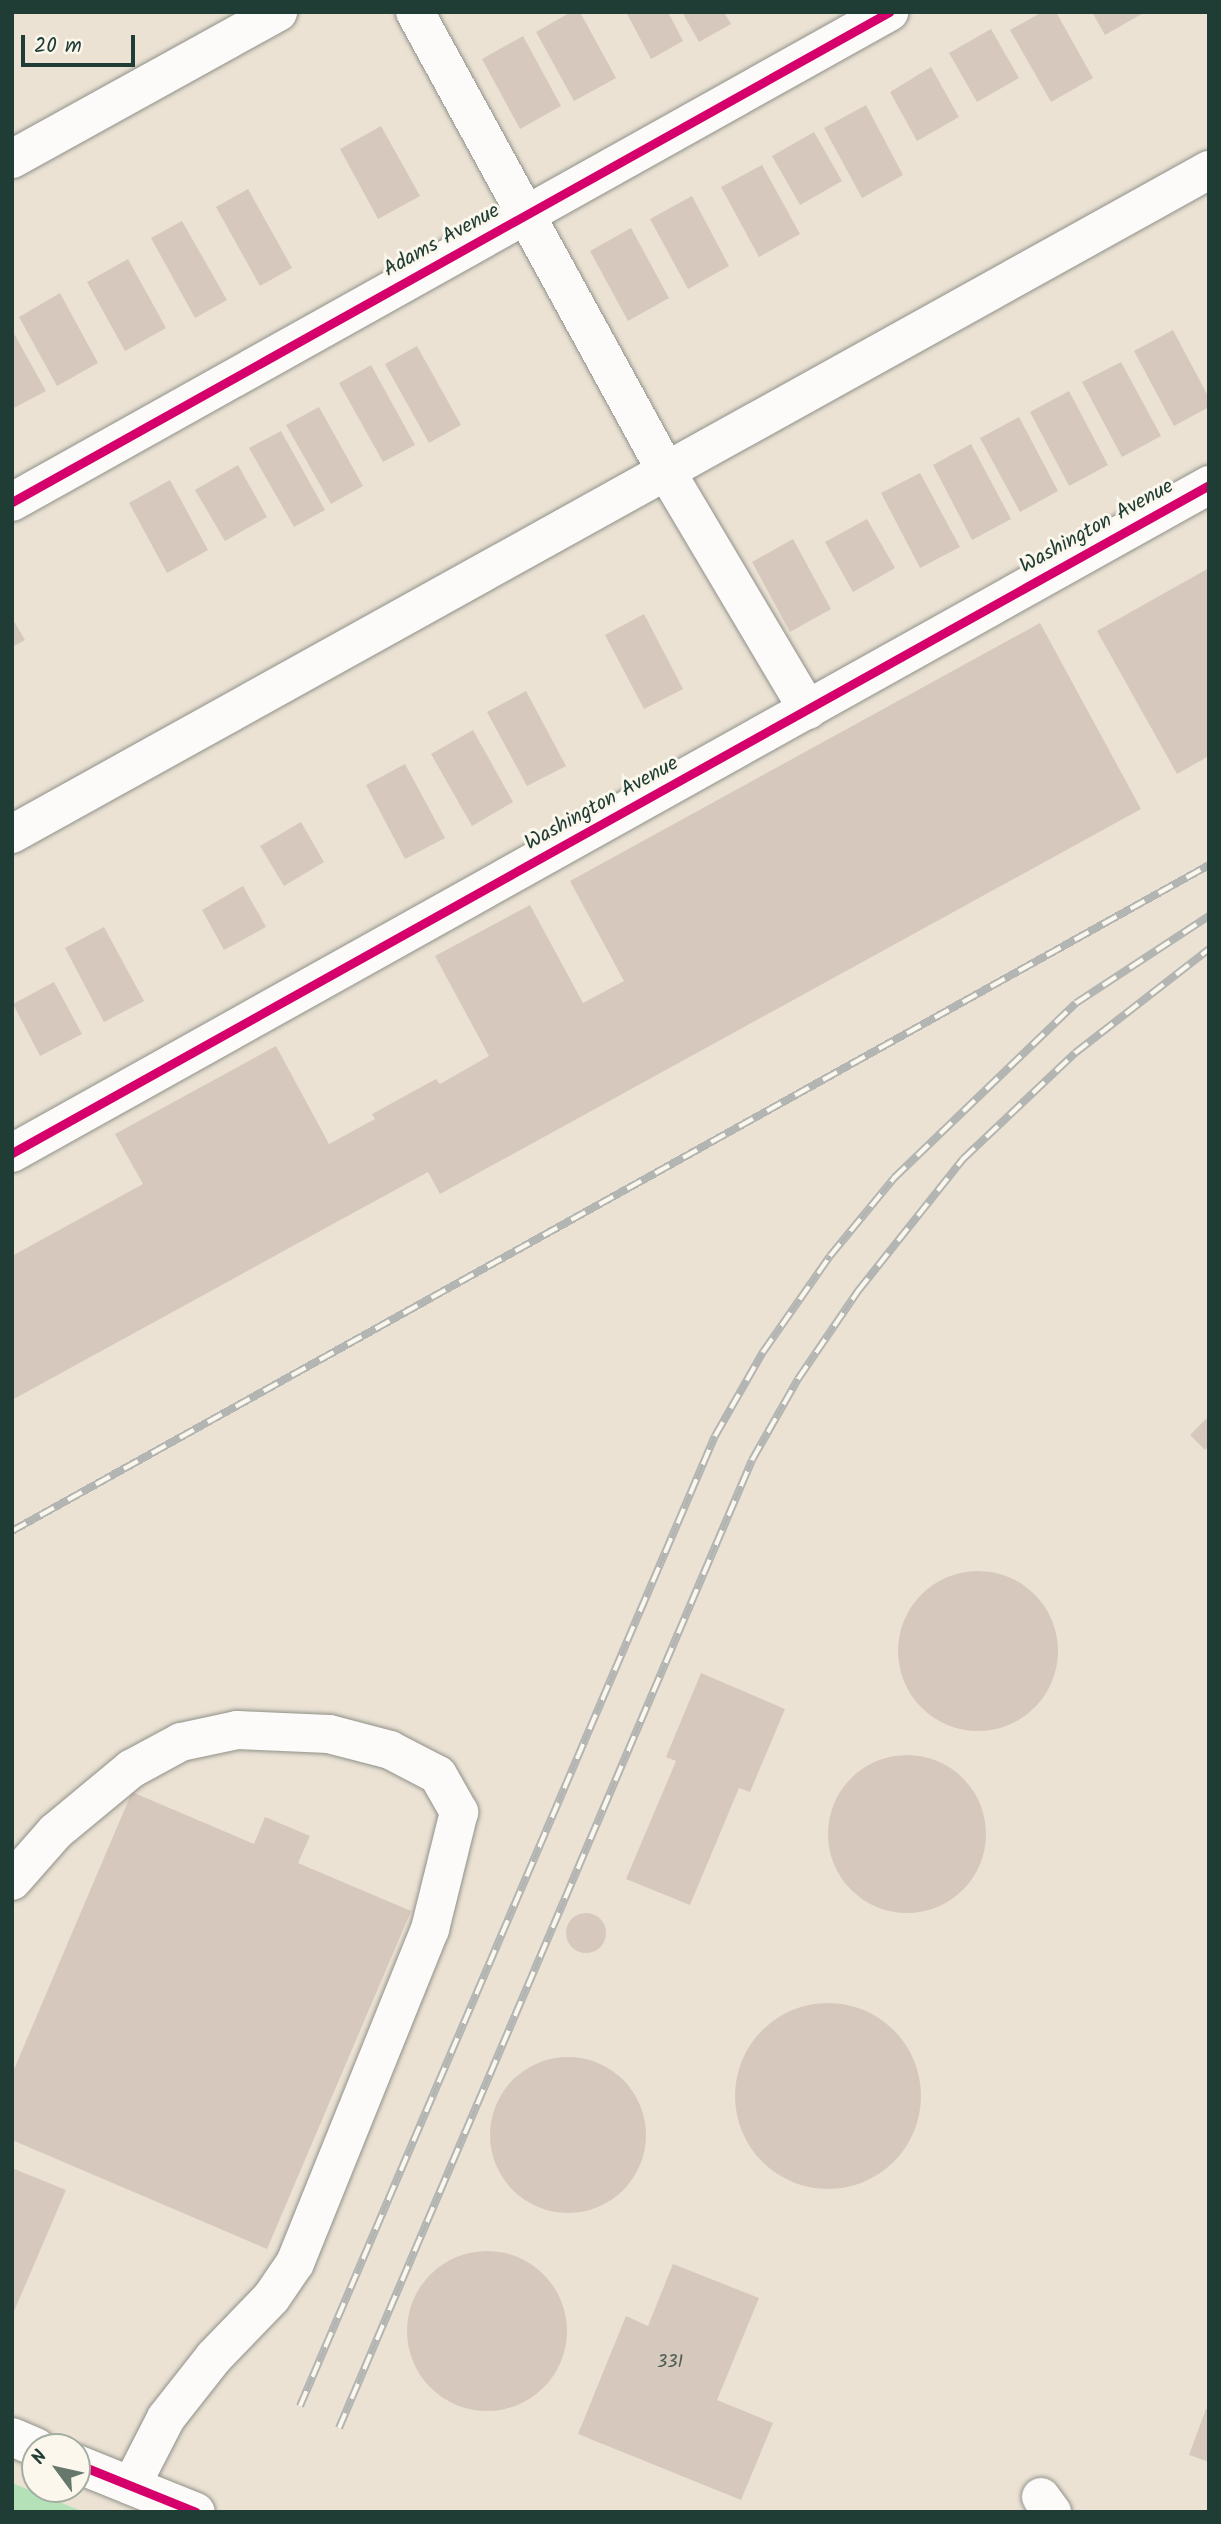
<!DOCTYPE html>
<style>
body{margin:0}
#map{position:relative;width:1221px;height:2524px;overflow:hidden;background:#ebe2d4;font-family:Kalam,sans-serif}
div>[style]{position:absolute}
.green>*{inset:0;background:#b5e1b9}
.building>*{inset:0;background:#d7c8bd}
.round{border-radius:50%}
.roads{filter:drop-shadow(0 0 2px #909189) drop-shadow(0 0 2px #909189)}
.minor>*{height:38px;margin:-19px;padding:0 19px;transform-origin:19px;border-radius:19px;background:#fcfbf9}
.rail>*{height:8px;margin-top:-4px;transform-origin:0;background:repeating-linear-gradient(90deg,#fbf7ec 0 16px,#b3b5b2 0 32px);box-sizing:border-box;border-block:2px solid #b3b5b2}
.cycleway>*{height:9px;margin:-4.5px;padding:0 4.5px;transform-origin:4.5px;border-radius:4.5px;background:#d6006c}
span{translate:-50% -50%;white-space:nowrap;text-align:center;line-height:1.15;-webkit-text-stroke:6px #fbf7ec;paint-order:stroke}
.number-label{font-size:18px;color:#4d6056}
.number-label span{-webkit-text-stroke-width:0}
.street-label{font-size:21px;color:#1f3d34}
.frame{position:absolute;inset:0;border:14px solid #1f3d34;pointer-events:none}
.north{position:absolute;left:21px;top:2433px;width:70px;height:70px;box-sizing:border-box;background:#fbf7ec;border:2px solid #a3ada2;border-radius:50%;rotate:303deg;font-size:19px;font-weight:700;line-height:28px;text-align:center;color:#1f3d34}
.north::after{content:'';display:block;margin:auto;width:24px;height:32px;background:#66776c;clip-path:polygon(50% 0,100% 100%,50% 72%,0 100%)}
.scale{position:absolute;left:21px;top:35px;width:114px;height:32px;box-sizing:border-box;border:4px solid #1f3d34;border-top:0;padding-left:9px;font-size:21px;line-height:24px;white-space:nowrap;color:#1f3d34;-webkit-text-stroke:5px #fbf7ec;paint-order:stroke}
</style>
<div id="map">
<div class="green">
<div style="clip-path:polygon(12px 2483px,84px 2512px,12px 2512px)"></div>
</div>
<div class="building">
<div style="clip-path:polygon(571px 12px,580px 12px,616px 78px,574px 101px,536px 32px)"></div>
<div style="clip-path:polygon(626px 12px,668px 12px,683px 41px,651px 59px)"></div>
<div style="clip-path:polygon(682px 12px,724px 12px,731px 24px,699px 42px)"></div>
<div style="clip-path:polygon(1042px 12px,1056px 12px,1093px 78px,1051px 102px,1010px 30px)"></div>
<div style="clip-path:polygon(1092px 12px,1145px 12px,1105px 35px)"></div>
<div style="clip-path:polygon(991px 29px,1019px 78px,977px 102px,949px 53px)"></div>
<div style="clip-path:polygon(523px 36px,561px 106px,520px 129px,482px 59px)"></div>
<div style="clip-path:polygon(931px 67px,959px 117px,917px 141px,890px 92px)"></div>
<div style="clip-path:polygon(866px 105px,903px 175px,862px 198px,824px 128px)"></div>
<div style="clip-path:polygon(381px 126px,420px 196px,378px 219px,340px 149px)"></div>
<div style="clip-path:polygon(814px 132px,842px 181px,800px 205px,772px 156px)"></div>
<div style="clip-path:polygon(762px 165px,800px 234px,759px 257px,721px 187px)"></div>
<div style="clip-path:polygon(248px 189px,292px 268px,260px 286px,216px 207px)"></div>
<div style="clip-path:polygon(692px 196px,729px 266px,688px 289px,650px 219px)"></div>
<div style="clip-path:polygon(182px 221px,227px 300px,195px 318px,151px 238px)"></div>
<div style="clip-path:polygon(631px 228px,669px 298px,628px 321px,590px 251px)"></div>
<div style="clip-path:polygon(128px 259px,166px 328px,125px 351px,87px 282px)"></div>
<div style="clip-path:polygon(60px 293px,98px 363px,57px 386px,19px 317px)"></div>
<div style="clip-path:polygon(12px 330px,46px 391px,12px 409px)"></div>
<div style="clip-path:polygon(1173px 330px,1209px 398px,1209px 407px,1174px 426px,1134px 351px)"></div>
<div style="clip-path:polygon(417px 346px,461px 425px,429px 443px,385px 364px)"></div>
<div style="clip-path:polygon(1121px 362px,1161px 436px,1122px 457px,1082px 382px)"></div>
<div style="clip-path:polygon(371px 365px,415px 445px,383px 462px,339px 383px)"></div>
<div style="clip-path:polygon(1069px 391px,1108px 465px,1069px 486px,1030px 412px)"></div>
<div style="clip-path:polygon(319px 407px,363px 486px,331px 504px,286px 425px)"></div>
<div style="clip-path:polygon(1019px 417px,1058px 491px,1020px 512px,980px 438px)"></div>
<div style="clip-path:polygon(281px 431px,325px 510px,294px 527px,249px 448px)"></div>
<div style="clip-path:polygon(971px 444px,1011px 519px,972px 540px,933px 465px)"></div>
<div style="clip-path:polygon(238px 465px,267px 517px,225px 541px,195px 490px)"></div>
<div style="clip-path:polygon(920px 473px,960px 547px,920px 568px,881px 493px)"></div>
<div style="clip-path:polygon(170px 480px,208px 550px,167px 573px,129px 503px)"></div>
<div style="clip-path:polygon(867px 519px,895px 568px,853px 592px,825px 542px)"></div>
<div style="clip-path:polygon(793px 539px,831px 609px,790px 632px,752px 562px)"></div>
<div style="clip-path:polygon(1209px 568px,1209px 756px,1177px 774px,1097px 631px)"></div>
<div style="clip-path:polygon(644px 614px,683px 689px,644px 709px,605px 635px)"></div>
<div style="clip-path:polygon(12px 618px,25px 640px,12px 647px)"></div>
<div style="clip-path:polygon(1040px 623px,1141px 809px,440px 1194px,428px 1172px,12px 1400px,12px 1256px,143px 1184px,115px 1134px,276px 1046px,329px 1144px,375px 1119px,372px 1114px,436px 1079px,440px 1084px,489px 1056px,435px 956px,530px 905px,583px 1003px,624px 981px,570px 881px)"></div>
<div style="clip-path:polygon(526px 691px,566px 766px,527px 786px,487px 712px)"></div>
<div style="clip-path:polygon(473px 730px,513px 802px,472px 826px,431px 754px)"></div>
<div style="clip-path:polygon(405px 764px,445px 838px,405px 859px,366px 785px)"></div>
<div style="clip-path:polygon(301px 822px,324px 862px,284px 886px,260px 846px)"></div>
<div style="clip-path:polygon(243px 886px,266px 927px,224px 950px,202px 910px)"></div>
<div style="clip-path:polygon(104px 927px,144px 1001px,104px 1022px,65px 948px)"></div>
<div style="clip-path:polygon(54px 982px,82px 1034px,40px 1056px,13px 1004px)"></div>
<div style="clip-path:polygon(1209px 1416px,1209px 1446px,1205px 1450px,1190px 1435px)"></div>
<div class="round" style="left:898px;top:1571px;width:160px;height:160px"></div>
<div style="clip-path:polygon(701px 1673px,785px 1709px,750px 1792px,739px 1788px,690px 1905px,626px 1879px,676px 1761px,666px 1757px)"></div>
<div class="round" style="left:828px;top:1755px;width:158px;height:158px"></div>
<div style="clip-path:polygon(132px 1792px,254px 1844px,265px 1817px,310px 1836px,298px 1863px,411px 1911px,267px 2249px,12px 2140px,12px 2074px)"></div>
<div class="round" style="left:566px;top:1913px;width:40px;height:40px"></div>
<div class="round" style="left:735px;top:2003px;width:186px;height:186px"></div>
<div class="round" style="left:490px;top:2057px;width:156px;height:156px"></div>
<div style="clip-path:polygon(12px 2168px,66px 2190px,12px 2316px)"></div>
<div class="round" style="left:407px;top:2251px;width:160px;height:160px"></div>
<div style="clip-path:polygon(673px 2264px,759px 2298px,717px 2400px,773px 2423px,741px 2500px,578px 2434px,626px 2316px,648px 2326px)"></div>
<div style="clip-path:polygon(1206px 2409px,1209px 2410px,1209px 2462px,1189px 2455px)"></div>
</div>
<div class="roads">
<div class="minor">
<div style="left:415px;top:12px;width:523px;rotate:61.33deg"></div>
<div style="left:666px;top:471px;width:278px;rotate:59.3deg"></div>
<div style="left:12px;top:159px;width:304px;rotate:-28.9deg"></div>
<div style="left:12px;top:502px;width:1005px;rotate:-29.19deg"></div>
<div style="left:12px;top:834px;width:1369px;rotate:-29.02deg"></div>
<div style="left:12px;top:1153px;width:1371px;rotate:-29.16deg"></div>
<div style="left:12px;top:1881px;width:65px;rotate:-48.7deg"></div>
<div style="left:55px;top:1832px;width:99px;rotate:-39.7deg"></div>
<div style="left:131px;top:1769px;width:57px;rotate:-28.4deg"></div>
<div style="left:181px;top:1742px;width:57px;rotate:-12.1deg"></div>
<div style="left:237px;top:1730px;width:92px;rotate:2.5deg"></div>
<div style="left:329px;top:1734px;width:63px;rotate:14.7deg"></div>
<div style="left:390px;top:1750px;width:54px;rotate:27.5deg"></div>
<div style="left:438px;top:1775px;width:43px;rotate:60.4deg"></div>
<div style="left:459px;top:1812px;width:121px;rotate:103.9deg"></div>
<div style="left:430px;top:1929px;width:360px;rotate:112deg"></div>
<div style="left:295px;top:2263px;width:42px;rotate:124.4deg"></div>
<div style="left:271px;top:2298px;width:82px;rotate:134deg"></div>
<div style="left:214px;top:2357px;width:78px;rotate:128.2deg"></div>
<div style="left:166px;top:2418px;width:76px;rotate:117.2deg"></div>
<div style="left:12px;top:2437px;width:26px;rotate:23deg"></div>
<div style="left:77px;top:2464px;width:128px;rotate:22deg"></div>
<div style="left:1041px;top:2497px;width:19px;rotate:54deg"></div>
</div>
</div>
<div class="rail">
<div style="left:12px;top:1531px;width:1370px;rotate:-29.09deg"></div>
<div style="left:300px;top:2406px;width:1055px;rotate:-66.84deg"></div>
<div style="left:715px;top:1436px;width:97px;rotate:-60.3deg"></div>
<div style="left:763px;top:1352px;width:117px;rotate:-55.1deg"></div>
<div style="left:830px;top:1256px;width:101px;rotate:-50.6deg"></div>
<div style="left:894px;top:1178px;width:252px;rotate:-43.9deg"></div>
<div style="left:1076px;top:1003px;width:159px;rotate:-33.2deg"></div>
<div style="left:339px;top:2428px;width:1052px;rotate:-66.89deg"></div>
<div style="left:752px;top:1460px;width:93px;rotate:-60.4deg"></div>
<div style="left:798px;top:1379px;width:107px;rotate:-55.7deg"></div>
<div style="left:858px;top:1291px;width:169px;rotate:-51.5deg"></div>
<div style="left:963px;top:1159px;width:154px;rotate:-43.4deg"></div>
<div style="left:1075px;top:1053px;width:170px;rotate:-37.8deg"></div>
</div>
<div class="cycleway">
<div style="left:12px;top:502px;width:1005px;rotate:-29.19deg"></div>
<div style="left:12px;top:1153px;width:1371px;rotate:-29.16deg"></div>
<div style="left:77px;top:2464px;width:128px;rotate:22deg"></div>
</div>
<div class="number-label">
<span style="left:670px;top:2363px">331</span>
</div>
<div class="street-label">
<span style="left:442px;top:241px;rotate:-29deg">Adams Avenue</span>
<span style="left:1097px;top:527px;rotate:-29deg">Washington Avenue</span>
<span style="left:602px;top:804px;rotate:-29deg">Washington Avenue</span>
</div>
<div class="frame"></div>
<div class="north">N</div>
<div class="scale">20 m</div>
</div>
